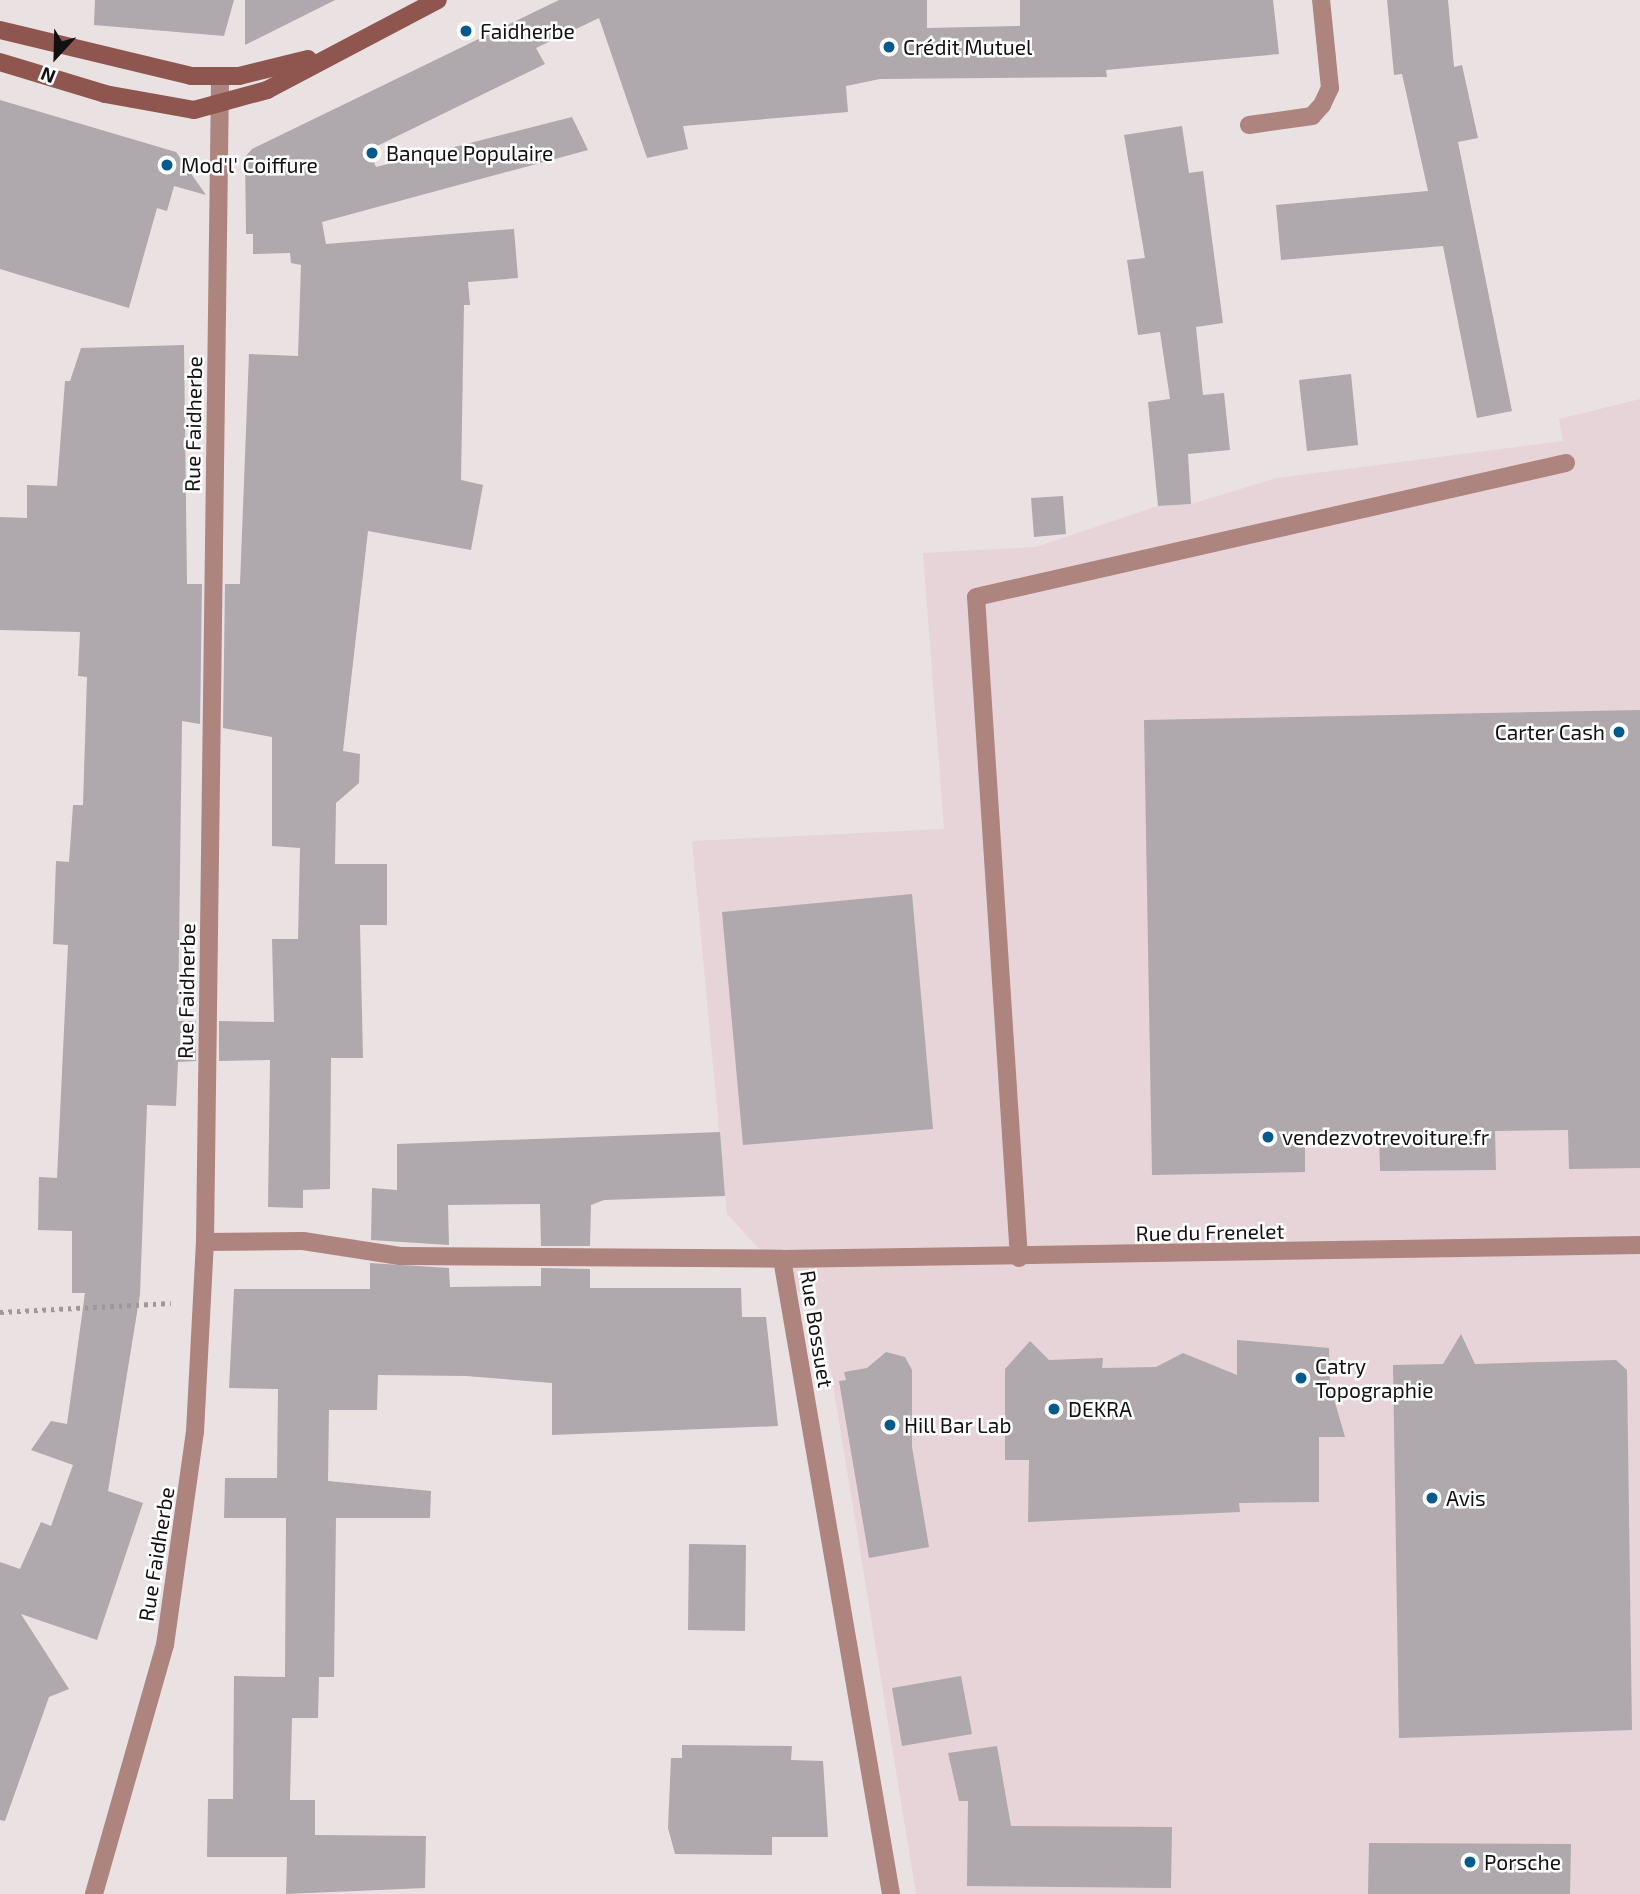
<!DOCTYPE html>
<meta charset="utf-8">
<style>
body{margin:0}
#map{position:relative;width:1640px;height:1894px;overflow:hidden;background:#eae1e3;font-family:"Exo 2",sans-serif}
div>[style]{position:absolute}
.built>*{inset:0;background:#e6d4d8}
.building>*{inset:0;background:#afa8ac}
.path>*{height:4.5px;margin-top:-2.25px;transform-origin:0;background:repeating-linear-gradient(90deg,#9f989a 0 3.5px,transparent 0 8.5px)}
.lane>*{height:18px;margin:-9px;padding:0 9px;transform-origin:9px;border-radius:9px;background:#ad847e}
.street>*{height:18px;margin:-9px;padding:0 9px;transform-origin:9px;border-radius:9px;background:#ad847e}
.secondary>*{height:18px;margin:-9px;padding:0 9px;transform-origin:9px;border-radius:9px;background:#8e564e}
.dots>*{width:19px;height:19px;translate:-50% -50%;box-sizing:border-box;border:4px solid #fff;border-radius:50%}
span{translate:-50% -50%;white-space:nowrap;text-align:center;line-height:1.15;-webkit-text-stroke:5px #fff;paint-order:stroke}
.poi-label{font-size:21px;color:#131011}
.left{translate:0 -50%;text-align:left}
.right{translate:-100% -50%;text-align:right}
.street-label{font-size:21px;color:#131011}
.north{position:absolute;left:21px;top:21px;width:70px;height:70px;-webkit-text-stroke:5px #fff;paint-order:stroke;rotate:202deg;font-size:19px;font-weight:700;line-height:28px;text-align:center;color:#131011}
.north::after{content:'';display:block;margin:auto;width:24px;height:32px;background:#131011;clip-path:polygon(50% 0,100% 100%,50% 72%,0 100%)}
</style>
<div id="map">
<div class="built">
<div style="clip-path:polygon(1640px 399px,1640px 1894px,916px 1894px,822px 1317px,727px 1214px,692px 841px,944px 829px,923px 553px,1036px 547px,1158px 506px,1191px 504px,1277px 478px,1563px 441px,1559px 419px)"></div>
</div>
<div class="building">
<div style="clip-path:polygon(95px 0,234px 0,224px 36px,94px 25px)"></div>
<div style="clip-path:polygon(245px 0,335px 0,245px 45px)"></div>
<div style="clip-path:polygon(559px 0,927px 0,927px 28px,1020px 26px,1020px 0,1273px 0,1279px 54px,1106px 70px,1107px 77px,880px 79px,846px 86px,848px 112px,683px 126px,688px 149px,647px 158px,599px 18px,536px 48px,545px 64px,369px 150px,376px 167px,572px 117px,588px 150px,322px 222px,326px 244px,514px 229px,518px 278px,468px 282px,470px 305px,464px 305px,461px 480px,483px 485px,471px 550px,368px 531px,343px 751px,360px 754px,359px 783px,336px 803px,335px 864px,387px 864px,387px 925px,360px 925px,363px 1058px,331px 1058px,330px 1189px,303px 1190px,303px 1208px,268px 1207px,270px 1060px,219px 1061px,219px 1021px,274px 1022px,272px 939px,298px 939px,300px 848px,272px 846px,272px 737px,223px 728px,225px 584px,240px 584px,249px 354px,298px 356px,301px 265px,291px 263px,290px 253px,253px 254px,253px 234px,246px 234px,245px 157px,252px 149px)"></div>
<div style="clip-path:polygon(1387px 0,1448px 0,1454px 67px,1462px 65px,1478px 138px,1458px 142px,1512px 411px,1477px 418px,1443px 246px,1281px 260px,1276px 205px,1428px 191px,1402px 74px,1394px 75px)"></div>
<div style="clip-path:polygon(0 100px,176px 152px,206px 195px,174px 186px,167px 211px,157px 208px,129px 308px,0 269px)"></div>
<div style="clip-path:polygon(1182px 126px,1189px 173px,1203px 171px,1223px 323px,1196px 327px,1203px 395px,1224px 393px,1230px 450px,1188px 454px,1191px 504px,1158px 506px,1148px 402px,1170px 399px,1160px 332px,1138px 335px,1127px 260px,1145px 258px,1124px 135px)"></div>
<div style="clip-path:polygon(184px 345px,187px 584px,202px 584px,200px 724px,182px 721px,178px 1021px,196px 1021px,196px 1061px,178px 1062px,176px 1106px,147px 1105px,140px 1294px,108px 1491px,143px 1503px,97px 1640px,21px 1614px,69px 1689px,49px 1697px,5px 1821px,0 1820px,0 1562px,20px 1569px,41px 1522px,51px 1526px,73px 1465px,31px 1450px,51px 1421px,67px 1424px,85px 1293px,72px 1293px,72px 1231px,38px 1230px,39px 1177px,57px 1178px,68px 945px,53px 944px,56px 861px,69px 862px,73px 805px,83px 805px,87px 677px,78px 676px,80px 632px,0 630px,0 517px,27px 518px,27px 485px,57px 486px,65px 381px,70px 381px,81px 348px)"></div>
<div style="clip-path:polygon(1351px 374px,1358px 445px,1307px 451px,1299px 380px)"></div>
<div style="clip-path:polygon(1063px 496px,1066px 534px,1034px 537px,1031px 498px)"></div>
<div style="clip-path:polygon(1640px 710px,1640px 1168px,1569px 1169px,1568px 1130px,1495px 1131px,1496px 1170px,1380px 1171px,1379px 1133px,1305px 1134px,1305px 1172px,1152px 1175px,1144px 720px)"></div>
<div style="clip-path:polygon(912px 894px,933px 1129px,743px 1145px,722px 912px)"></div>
<div style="clip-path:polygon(720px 1132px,725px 1196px,604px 1200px,591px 1205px,590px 1246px,541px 1246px,540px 1204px,448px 1205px,449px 1245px,371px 1240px,372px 1188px,397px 1190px,397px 1144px)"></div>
<div style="clip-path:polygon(370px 1263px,449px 1268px,450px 1287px,541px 1286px,541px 1268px,590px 1269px,590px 1288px,741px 1288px,742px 1317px,766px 1317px,778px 1426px,552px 1435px,552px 1383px,466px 1376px,378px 1375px,377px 1410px,329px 1410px,328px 1481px,431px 1491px,430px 1518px,336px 1518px,334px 1677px,319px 1677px,318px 1718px,292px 1718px,290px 1800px,315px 1800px,315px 1835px,426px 1836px,425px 1888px,286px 1894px,287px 1857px,207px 1857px,208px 1799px,233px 1799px,234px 1676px,285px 1677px,286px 1518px,224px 1518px,225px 1478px,277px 1478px,278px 1389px,229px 1388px,234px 1289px,370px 1289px)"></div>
<div style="clip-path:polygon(1461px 1334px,1475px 1364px,1616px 1360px,1627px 1370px,1632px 1730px,1399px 1738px,1393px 1365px,1443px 1364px)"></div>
<div style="clip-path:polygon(1237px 1340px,1329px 1348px,1330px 1385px,1345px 1437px,1319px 1437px,1319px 1502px,1239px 1503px,1240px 1512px,1028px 1522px,1029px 1460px,1005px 1460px,1005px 1369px,1030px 1341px,1049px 1360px,1103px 1358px,1102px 1368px,1156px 1367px,1183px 1353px,1237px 1375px)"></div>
<div style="clip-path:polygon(886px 1352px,905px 1357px,912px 1370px,912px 1447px,929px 1547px,869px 1558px,839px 1381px,846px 1380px,844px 1372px,867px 1368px)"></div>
<div style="clip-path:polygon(689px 1544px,746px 1545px,745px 1631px,688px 1630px)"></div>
<div style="clip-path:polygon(961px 1676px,972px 1734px,902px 1746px,892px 1688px)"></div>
<div style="clip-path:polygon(682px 1745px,792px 1746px,791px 1760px,823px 1761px,828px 1837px,772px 1837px,772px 1855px,675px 1854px,668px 1828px,671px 1758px,682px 1758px)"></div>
<div style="clip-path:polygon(997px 1746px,1011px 1826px,1172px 1827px,1171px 1888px,967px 1886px,968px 1801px,959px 1801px,948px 1753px)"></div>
<div style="clip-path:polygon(1369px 1843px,1571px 1844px,1570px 1894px,1368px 1894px)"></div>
</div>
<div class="path">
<div style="left:0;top:1312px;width:171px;rotate:-3deg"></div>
</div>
<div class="lane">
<div style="left:1249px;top:125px;width:64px;rotate:-8.1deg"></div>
<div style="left:1312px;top:116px;width:15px;rotate:-48deg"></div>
<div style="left:1322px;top:105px;width:19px;rotate:-65deg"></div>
<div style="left:1330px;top:88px;width:88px;rotate:-95.8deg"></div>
<div style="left:1019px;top:1258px;width:662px;rotate:-93.72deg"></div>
<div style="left:976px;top:597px;width:605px;rotate:-12.8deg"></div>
</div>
<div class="street">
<div style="left:205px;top:1242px;width:98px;rotate:-0.6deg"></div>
<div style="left:303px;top:1241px;width:98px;rotate:8.8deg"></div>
<div style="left:400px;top:1256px;width:382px;rotate:0.4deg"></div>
<div style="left:782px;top:1259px;width:644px;rotate:80.26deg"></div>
<div style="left:782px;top:1259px;width:858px;rotate:-0.93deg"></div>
<div style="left:94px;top:1894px;width:259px;rotate:-74.1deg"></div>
<div style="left:165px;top:1645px;width:215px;rotate:-82deg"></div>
<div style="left:195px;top:1432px;width:190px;rotate:-87deg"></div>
<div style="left:205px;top:1242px;width:1166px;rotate:-89.26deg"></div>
</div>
<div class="secondary">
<div style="left:0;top:30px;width:196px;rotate:13.5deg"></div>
<div style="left:191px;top:76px;width:48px"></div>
<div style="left:239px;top:76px;width:71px;rotate:-13.8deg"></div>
<div style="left:0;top:62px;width:110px;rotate:16.9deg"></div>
<div style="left:105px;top:94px;width:90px;rotate:10.2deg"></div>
<div style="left:194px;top:110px;width:76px;rotate:-15.3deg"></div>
<div style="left:267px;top:90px;width:193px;rotate:-27.8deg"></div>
</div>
<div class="dots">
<div style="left:466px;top:31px;background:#045a8c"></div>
<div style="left:889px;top:47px;background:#045a8c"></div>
<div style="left:372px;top:153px;background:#045a8c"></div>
<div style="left:167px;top:165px;background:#045a8c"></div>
<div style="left:1619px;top:732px;background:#045a8c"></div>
<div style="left:1268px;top:1137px;background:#045a8c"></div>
<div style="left:1301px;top:1378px;background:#045a8c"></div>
<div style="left:1054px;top:1409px;background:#045a8c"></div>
<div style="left:890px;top:1425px;background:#045a8c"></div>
<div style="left:1432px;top:1498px;background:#045a8c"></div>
<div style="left:1470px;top:1862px;background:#045a8c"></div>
</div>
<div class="poi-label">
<span class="left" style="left:480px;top:31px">Faidherbe</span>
<span class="left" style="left:903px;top:47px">Crédit Mutuel</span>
<span class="left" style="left:386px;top:153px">Banque Populaire</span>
<span class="left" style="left:181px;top:165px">Mod'l' Coiffure</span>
<span class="right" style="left:1605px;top:732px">Carter Cash</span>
<span class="left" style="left:1282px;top:1137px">vendezvotrevoiture.fr</span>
<span class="left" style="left:1315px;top:1378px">Catry<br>Topographie</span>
<span class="left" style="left:1068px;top:1409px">DEKRA</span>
<span class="left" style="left:904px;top:1425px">Hill Bar Lab</span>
<span class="left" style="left:1446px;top:1498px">Avis</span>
<span class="left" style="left:1484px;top:1862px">Porsche</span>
</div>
<div class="street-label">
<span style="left:193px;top:424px;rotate:-89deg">Rue Faidherbe</span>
<span style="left:186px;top:991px;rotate:-89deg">Rue Faidherbe</span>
<span style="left:1210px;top:1232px;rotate:-1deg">Rue du Frenelet</span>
<span style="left:817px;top:1329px;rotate:81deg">Rue Bossuet</span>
<span style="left:156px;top:1554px;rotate:-81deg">Rue Faidherbe</span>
</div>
<div class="north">N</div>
</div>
